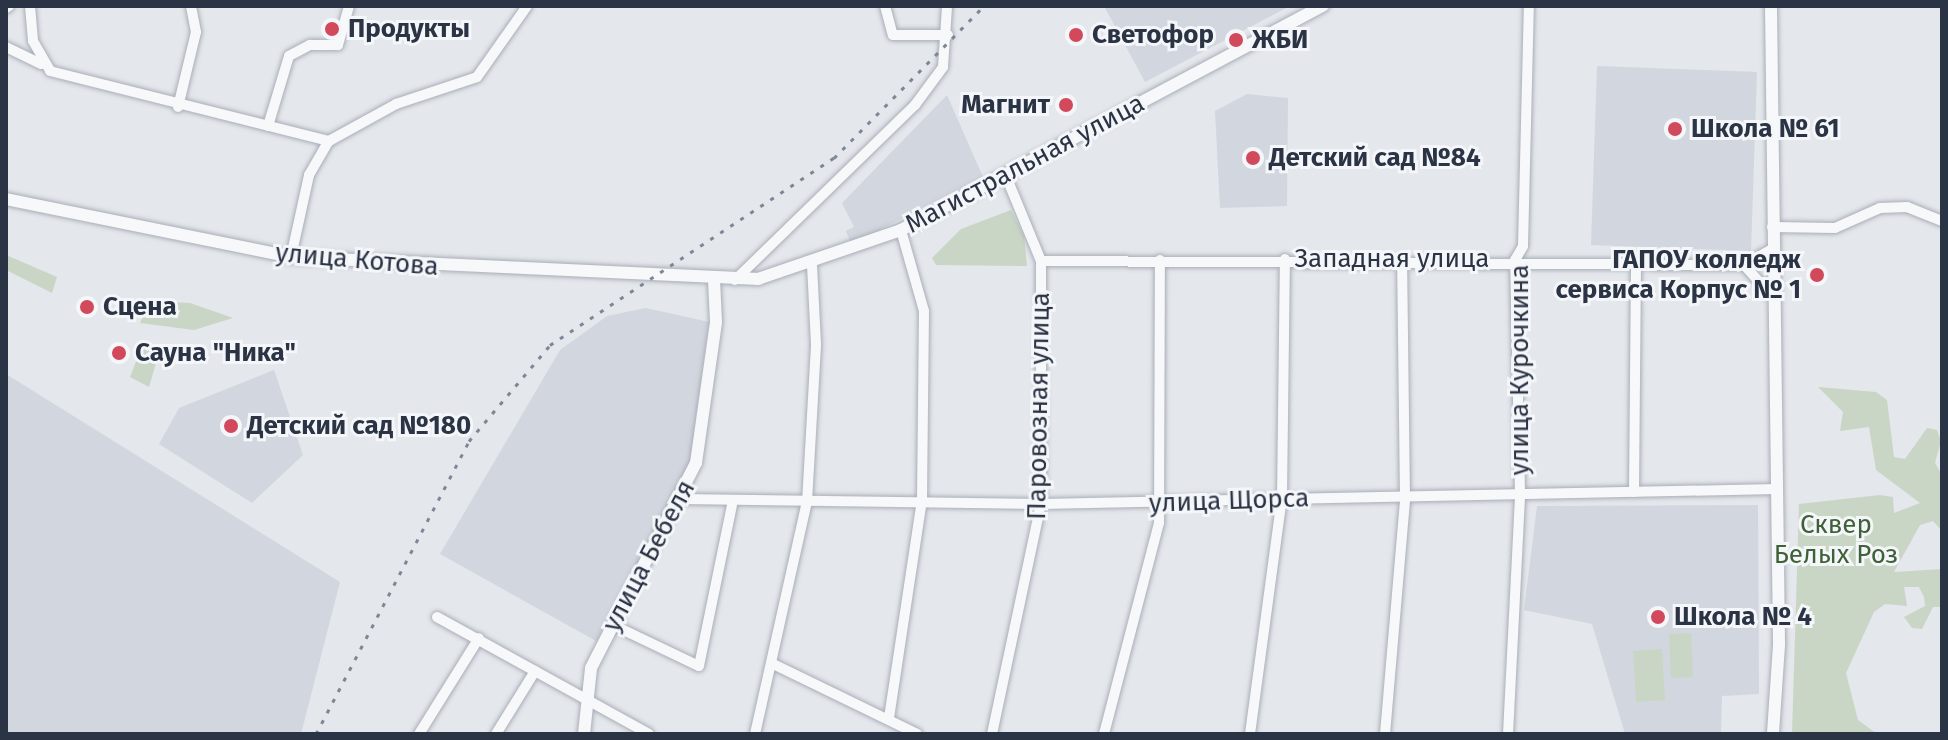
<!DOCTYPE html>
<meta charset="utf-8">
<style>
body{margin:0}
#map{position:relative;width:1948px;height:740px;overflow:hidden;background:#e4e7ec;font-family:"Fira Sans",sans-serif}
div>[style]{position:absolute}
.built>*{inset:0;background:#d2d6de}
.green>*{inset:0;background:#c9d6c5}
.roads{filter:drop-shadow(0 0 2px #a9aeb7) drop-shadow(0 0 2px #a9aeb7)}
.minor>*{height:10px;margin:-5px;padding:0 5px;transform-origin:5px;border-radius:5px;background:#f7f8fa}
.tertiary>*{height:12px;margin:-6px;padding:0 6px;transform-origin:6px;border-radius:6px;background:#f7f8fa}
.rail>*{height:3px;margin-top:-1.5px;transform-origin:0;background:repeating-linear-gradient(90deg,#7d8696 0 4px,transparent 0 12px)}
.dots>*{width:22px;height:22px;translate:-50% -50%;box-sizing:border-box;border:4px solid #f4f6f9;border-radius:50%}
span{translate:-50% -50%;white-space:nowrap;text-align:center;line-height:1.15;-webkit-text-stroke:6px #f4f6f9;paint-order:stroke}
.poi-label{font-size:26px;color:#2b3445;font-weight:700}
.left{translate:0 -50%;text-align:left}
.right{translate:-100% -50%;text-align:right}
.street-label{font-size:26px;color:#2b3445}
.park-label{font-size:26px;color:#3f6138}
.frame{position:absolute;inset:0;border:8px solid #2b3445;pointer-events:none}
</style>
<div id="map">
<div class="built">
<div style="clip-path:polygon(1104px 6px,1290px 6px,1145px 82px)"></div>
<div style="clip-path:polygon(1597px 66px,1757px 72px,1751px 251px,1591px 245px)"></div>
<div style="clip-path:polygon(1247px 94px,1288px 98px,1287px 206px,1220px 208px,1215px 111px)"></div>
<div style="clip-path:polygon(947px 95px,983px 177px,851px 244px,846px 231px,854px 227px,842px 203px)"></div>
<div style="clip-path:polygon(646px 308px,709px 322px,689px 468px,596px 641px,440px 554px,560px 350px,607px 316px)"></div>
<div style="clip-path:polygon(274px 370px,303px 455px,252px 503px,159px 444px,179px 408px)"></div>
<div style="clip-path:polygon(6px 374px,340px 582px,301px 734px,6px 734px)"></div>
<div style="clip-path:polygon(1758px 505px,1759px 694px,1722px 696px,1721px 734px,1625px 734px,1592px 624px,1524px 610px,1537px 506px)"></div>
</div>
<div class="green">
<div style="clip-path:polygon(1011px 210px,1024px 236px,1027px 266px,936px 265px,932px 258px,961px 229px)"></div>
<div style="clip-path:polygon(6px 255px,57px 277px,52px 293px,6px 270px)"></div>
<div style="clip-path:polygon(151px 301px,190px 303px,233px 318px,194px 330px,140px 323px)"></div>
<div style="clip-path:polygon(142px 346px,160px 349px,149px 387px,130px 377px)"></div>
<div style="clip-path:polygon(1818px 387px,1876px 392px,1887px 400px,1894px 457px,1905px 459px,1927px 428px,1937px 430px,1941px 441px,1935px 463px,1942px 475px,1942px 531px,1933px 521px,1920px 525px,1894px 572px,1942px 569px,1942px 607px,1933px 607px,1922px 629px,1912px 628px,1904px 617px,1925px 606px,1924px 597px,1919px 587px,1904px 587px,1907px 606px,1885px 604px,1874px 612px,1846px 673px,1858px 720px,1877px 734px,1792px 734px,1799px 504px,1880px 495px,1893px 497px,1894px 513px,1920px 503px,1876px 470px,1869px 427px,1840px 431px,1843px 412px)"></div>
<div style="clip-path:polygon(1691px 633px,1693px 677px,1671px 678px,1669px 634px)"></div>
<div style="clip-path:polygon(1662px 649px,1665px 700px,1636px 702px,1633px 651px)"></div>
</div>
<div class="roads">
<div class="minor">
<div style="left:30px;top:6px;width:35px;rotate:85deg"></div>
<div style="left:33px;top:41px;width:34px;rotate:60deg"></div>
<div style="left:50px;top:71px;width:288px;rotate:14.1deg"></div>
<div style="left:885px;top:6px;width:30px;rotate:75deg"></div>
<div style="left:893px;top:35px;width:55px"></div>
<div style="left:6px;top:8px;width:4px;rotate:-34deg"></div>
<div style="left:6px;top:47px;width:39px;rotate:26deg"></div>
<div style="left:178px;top:107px;width:77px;rotate:-76.5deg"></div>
<div style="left:196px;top:32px;width:26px;rotate:-101deg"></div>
<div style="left:268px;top:126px;width:73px;rotate:-73.3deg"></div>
<div style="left:289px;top:56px;width:24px;rotate:-28deg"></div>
<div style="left:310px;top:45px;width:28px"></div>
<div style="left:338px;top:45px;width:41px;rotate:-74.2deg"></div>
<div style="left:1772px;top:227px;width:63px;rotate:0.9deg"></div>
<div style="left:1835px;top:228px;width:49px;rotate:-24deg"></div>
<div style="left:1880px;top:208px;width:27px;rotate:-2deg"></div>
<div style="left:1907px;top:207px;width:38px;rotate:22deg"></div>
<div style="left:1772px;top:249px;width:32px;rotate:150deg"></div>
<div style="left:1744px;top:265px;width:43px;rotate:47.8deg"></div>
<div style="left:291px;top:257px;width:84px;rotate:-77.6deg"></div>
<div style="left:309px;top:175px;width:39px;rotate:-60deg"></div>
<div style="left:329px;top:141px;width:77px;rotate:-28.9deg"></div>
<div style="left:396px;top:104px;width:85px;rotate:-18.4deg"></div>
<div style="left:477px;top:77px;width:87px;rotate:-54.8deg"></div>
<div style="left:1041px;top:261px;width:703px;rotate:0.33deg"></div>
<div style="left:735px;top:280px;width:251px;rotate:-44.2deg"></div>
<div style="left:915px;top:105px;width:47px;rotate:-53.6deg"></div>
<div style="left:943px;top:67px;width:61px;rotate:-86.2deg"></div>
<div style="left:1634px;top:492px;width:231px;rotate:-89.5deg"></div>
<div style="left:681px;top:499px;width:360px;rotate:0.8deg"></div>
<div style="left:1041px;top:504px;width:736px;rotate:-1.17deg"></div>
<div style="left:437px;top:617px;width:242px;rotate:28.9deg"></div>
<div style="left:613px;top:625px;width:95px;rotate:25.5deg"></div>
<div style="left:699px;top:666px;width:164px;rotate:-78.4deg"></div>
<div style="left:773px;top:664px;width:160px;rotate:25.9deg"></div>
<div style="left:889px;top:718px;width:219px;rotate:-81.4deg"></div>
<div style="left:922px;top:501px;width:190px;rotate:-89.4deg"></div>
<div style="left:924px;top:311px;width:84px;rotate:-105.9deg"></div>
<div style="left:419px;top:734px;width:113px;rotate:-58deg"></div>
<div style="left:496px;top:734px;width:74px;rotate:-58.2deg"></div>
<div style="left:755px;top:734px;width:238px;rotate:-77.4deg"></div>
<div style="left:807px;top:502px;width:158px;rotate:-86.7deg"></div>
<div style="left:816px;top:344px;width:78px;rotate:-92.9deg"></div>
<div style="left:992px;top:734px;width:235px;rotate:-78deg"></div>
<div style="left:1041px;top:504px;width:243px;rotate:-90deg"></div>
<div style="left:1041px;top:261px;width:92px;rotate:-112.4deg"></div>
<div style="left:1104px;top:734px;width:218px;rotate:-75.4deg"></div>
<div style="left:1159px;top:523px;width:263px;rotate:-89.8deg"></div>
<div style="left:1250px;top:734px;width:238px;rotate:-82.3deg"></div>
<div style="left:1282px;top:498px;width:239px;rotate:-89.3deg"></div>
<div style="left:1385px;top:734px;width:236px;rotate:-85.1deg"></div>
<div style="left:1405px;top:499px;width:239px;rotate:-90.7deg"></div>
<div style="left:1508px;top:734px;width:241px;rotate:-87.1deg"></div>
<div style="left:1520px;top:493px;width:233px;rotate:-91.2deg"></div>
<div style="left:1515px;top:260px;width:16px;rotate:-60deg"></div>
<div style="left:1523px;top:246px;width:240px;rotate:-88.6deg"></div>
</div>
<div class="tertiary">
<div style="left:1771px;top:6px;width:639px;rotate:89.28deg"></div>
<div style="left:1779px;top:645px;width:89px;rotate:93.9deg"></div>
<div style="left:6px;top:199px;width:291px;rotate:11.5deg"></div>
<div style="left:291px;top:257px;width:468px;rotate:2.7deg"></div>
<div style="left:758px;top:279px;width:151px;rotate:-18.9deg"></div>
<div style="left:901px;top:230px;width:478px;rotate:-28deg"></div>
<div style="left:584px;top:734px;width:66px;rotate:-83.9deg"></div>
<div style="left:591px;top:668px;width:230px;rotate:-62.9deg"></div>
<div style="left:696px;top:463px;width:142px;rotate:-81.9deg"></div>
<div style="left:716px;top:322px;width:42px;rotate:-92.7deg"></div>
</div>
</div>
<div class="rail">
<div style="left:316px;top:734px;width:331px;rotate:-62.4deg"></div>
<div style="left:469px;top:441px;width:126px;rotate:-49.8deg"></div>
<div style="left:550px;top:345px;width:340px;rotate:-33.4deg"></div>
<div style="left:834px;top:158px;width:214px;rotate:-45.4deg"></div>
</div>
<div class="dots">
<div style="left:332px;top:29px;background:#d1495b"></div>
<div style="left:1076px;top:35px;background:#d1495b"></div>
<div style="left:1236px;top:40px;background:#d1495b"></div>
<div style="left:1066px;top:105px;background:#d1495b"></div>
<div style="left:1675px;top:129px;background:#d1495b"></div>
<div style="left:1253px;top:158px;background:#d1495b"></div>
<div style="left:1817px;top:275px;background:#d1495b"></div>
<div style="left:87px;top:307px;background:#d1495b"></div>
<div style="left:119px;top:353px;background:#d1495b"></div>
<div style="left:231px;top:426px;background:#d1495b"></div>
<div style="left:1658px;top:617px;background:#d1495b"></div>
</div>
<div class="poi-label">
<span class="left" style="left:348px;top:29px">Продукты</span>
<span class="left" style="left:1092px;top:35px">Светофор</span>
<span class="left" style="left:1252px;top:40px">ЖБИ</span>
<span class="right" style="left:1050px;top:105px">Магнит</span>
<span class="left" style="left:1691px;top:129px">Школа № 61</span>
<span class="left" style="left:1269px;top:158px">Детский сад №84</span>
<span class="right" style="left:1801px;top:275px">ГАПОУ колледж<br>сервиса Корпус № 1</span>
<span class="left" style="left:103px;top:307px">Сцена</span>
<span class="left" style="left:135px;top:353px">Сауна "Ника"</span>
<span class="left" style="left:247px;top:426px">Детский сад №180</span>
<span class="left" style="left:1674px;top:617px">Школа № 4</span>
</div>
<div class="street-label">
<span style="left:1025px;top:164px;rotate:-28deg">Магистральная улица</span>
<span style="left:1392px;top:259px">Западная улица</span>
<span style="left:357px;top:260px;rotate:5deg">улица Котова</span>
<span style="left:1520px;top:370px;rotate:-90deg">улица Курочкина</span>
<span style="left:1039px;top:406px;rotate:-89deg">Паровозная улица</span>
<span style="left:1229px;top:501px;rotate:-2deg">улица Щорса</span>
<span style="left:649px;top:556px;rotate:-62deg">улица Бебеля</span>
</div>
<div class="park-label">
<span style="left:1836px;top:540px">Сквер<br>Белых Роз</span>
</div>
<div class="frame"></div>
</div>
